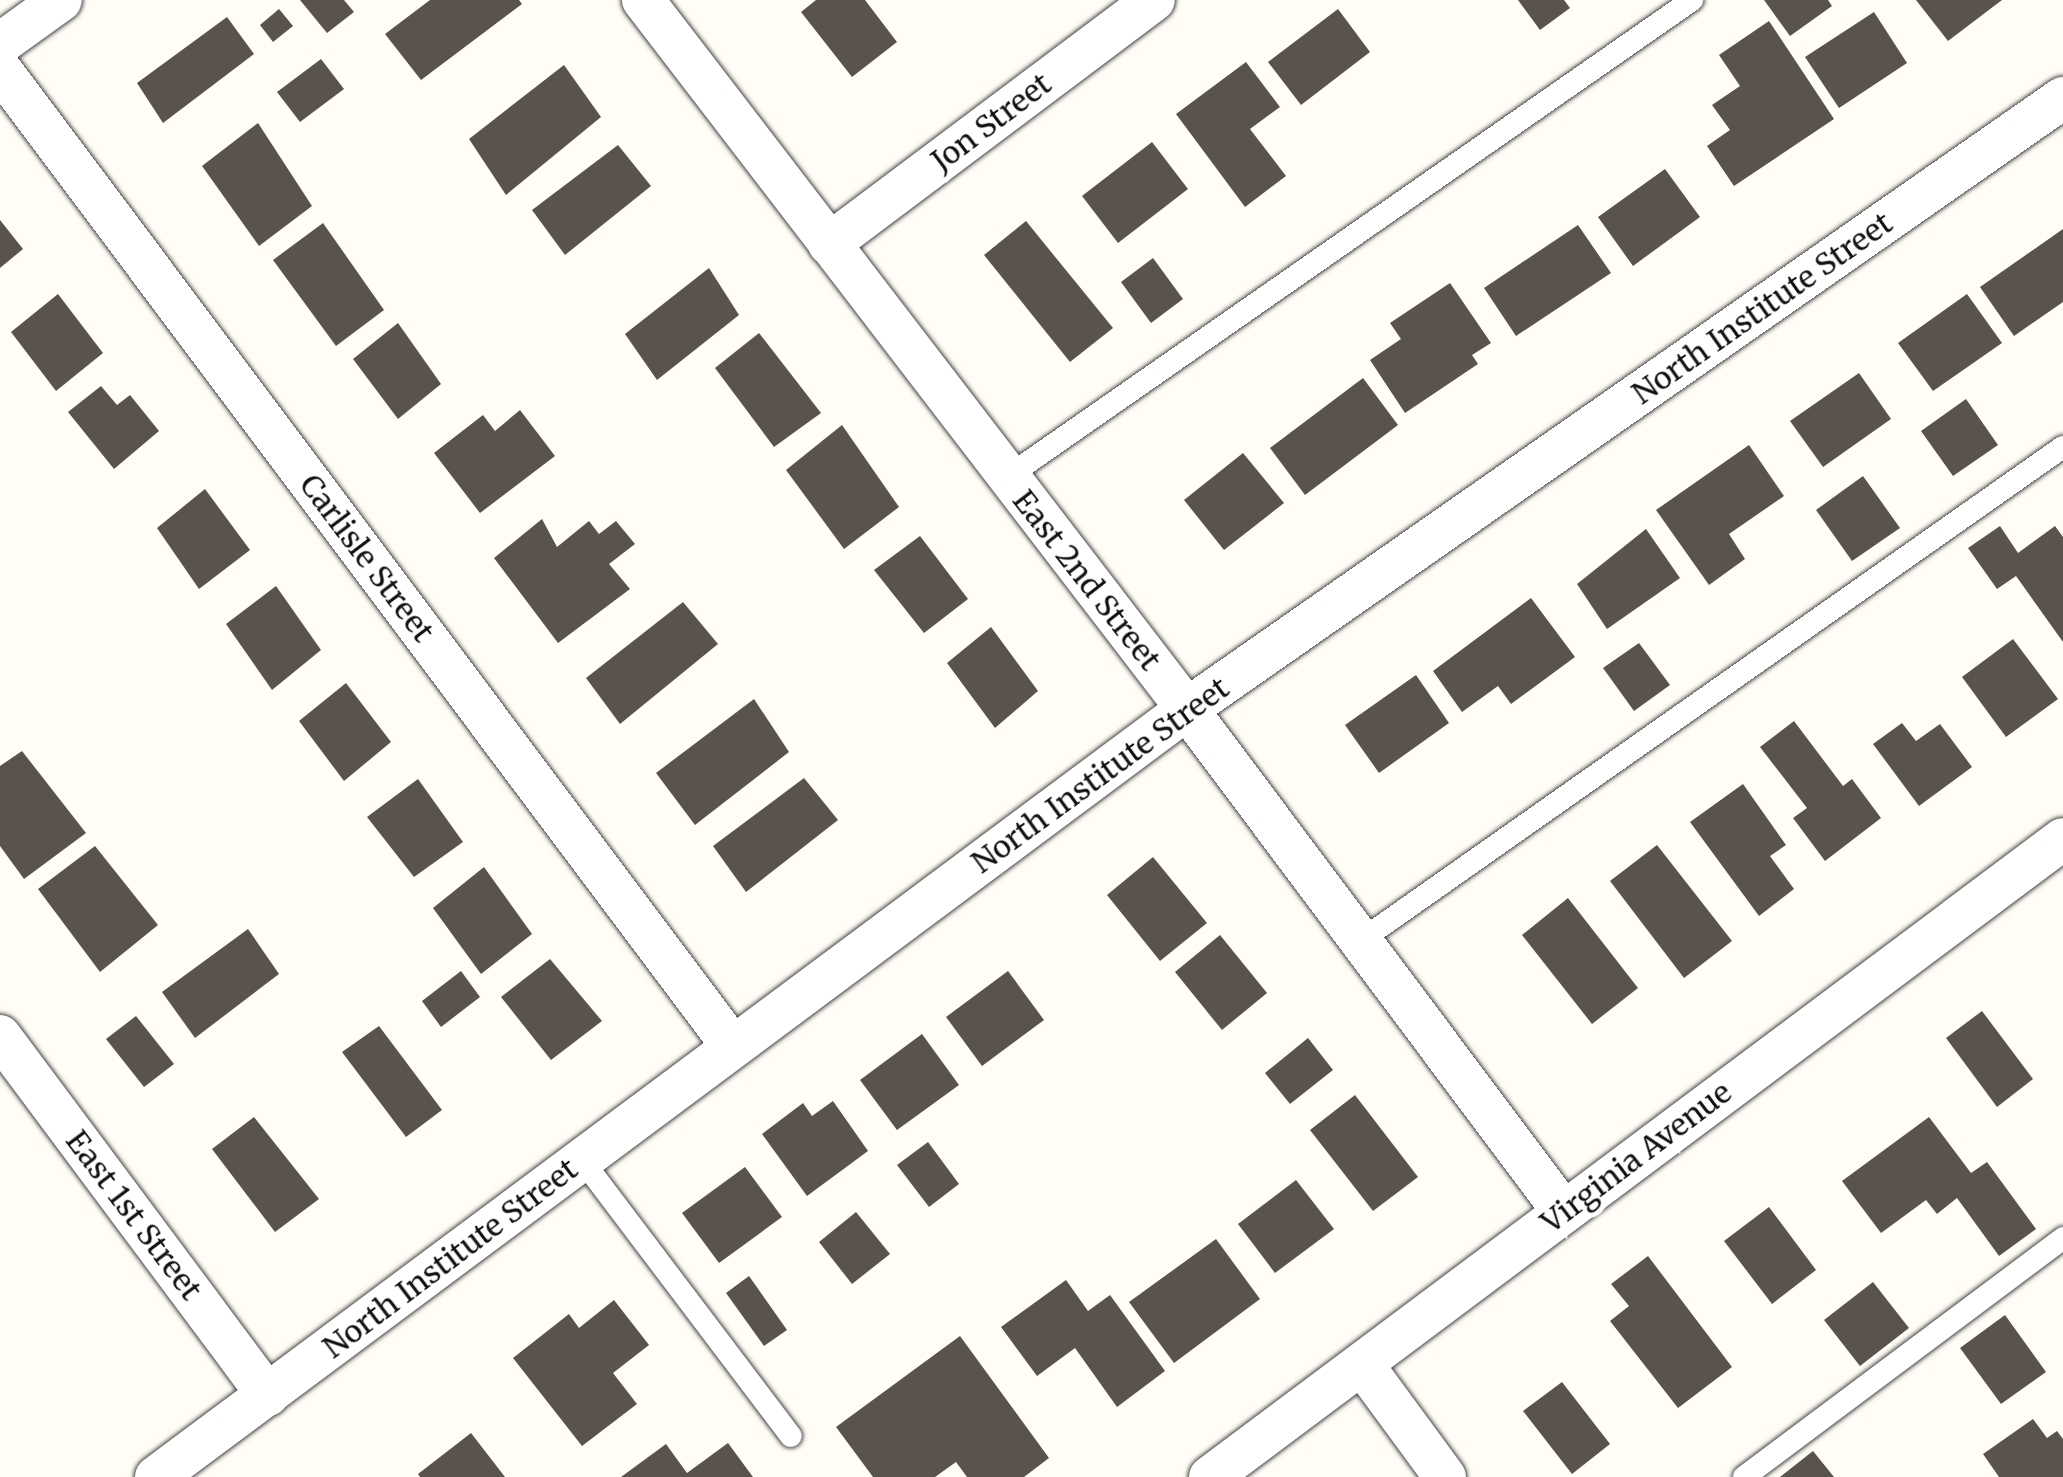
<!DOCTYPE html>
<style>
body{margin:0}
#map{position:relative;width:2063px;height:1477px;overflow:hidden;background:#fffdf5;font-family:Merriweather,serif}
div>[style]{position:absolute}
.building>*{inset:0;background:#5a524d}
.roads{filter:drop-shadow(0 0 2px #444) drop-shadow(0 0 2px #444)}
.service>*{height:22px;margin:-11px;padding:0 11px;transform-origin:11px;border-radius:11px;background:#fff}
.minor>*{height:42px;margin:-21px;padding:0 21px;transform-origin:21px;border-radius:21px;background:#fff}
span{translate:-50% -50%;white-space:nowrap;text-align:center;line-height:1.15;-webkit-text-stroke:10px #fff;paint-order:stroke}
.street-label{font-size:30px;color:#111}
</style>
<div id="map">
<div class="building">
<div style="clip-path:polygon(300px 0,344px 0,354px 12px,327px 33px)"></div>
<div style="clip-path:polygon(430px 0,519px 0,522px 4px,421px 80px,385px 34px)"></div>
<div style="clip-path:polygon(816px 0,865px 0,897px 42px,852px 77px,801px 12px)"></div>
<div style="clip-path:polygon(1518px 0,1564px 0,1570px 8px,1540px 30px)"></div>
<div style="clip-path:polygon(1764px 0,1828px 0,1832px 6px,1790px 36px)"></div>
<div style="clip-path:polygon(1916px 0,2002px 0,1948px 41px)"></div>
<div style="clip-path:polygon(279px 9px,293px 26px,273px 42px,260px 25px)"></div>
<div style="clip-path:polygon(1338px 9px,1370px 52px,1301px 105px,1268px 62px)"></div>
<div style="clip-path:polygon(1874px 12px,1907px 63px,1839px 108px,1805px 57px)"></div>
<div style="clip-path:polygon(227px 17px,254px 54px,163px 123px,137px 83px)"></div>
<div style="clip-path:polygon(1769px 21px,1834px 119px,1734px 186px,1707px 146px,1730px 130px,1712px 105px,1740px 86px,1719px 55px)"></div>
<div style="clip-path:polygon(321px 59px,344px 89px,300px 122px,277px 92px)"></div>
<div style="clip-path:polygon(1246px 62px,1280px 107px,1250px 129px,1286px 176px,1245px 207px,1176px 114px)"></div>
<div style="clip-path:polygon(564px 65px,601px 117px,506px 195px,469px 139px)"></div>
<div style="clip-path:polygon(258px 123px,312px 206px,259px 246px,202px 166px)"></div>
<div style="clip-path:polygon(1152px 142px,1188px 189px,1118px 243px,1082px 196px)"></div>
<div style="clip-path:polygon(618px 145px,651px 186px,565px 255px,532px 210px)"></div>
<div style="clip-path:polygon(1665px 169px,1700px 217px,1633px 266px,1598px 217px)"></div>
<div style="clip-path:polygon(0 220px,23px 249px,0 268px)"></div>
<div style="clip-path:polygon(1026px 221px,1113px 328px,1070px 362px,984px 255px)"></div>
<div style="clip-path:polygon(323px 223px,384px 310px,336px 346px,273px 260px)"></div>
<div style="clip-path:polygon(1578px 225px,1611px 273px,1516px 336px,1484px 288px)"></div>
<div style="clip-path:polygon(2063px 229px,2063px 302px,2014px 336px,1980px 287px)"></div>
<div style="clip-path:polygon(1153px 258px,1183px 299px,1151px 323px,1121px 282px)"></div>
<div style="clip-path:polygon(709px 268px,739px 315px,657px 380px,625px 334px)"></div>
<div style="clip-path:polygon(1450px 283px,1491px 343px,1472px 355px,1478px 364px,1405px 413px,1370px 360px,1401px 339px,1390px 323px)"></div>
<div style="clip-path:polygon(58px 294px,103px 353px,56px 391px,11px 332px)"></div>
<div style="clip-path:polygon(1967px 294px,2002px 343px,1933px 391px,1898px 343px)"></div>
<div style="clip-path:polygon(398px 323px,441px 384px,398px 419px,353px 359px)"></div>
<div style="clip-path:polygon(759px 333px,821px 413px,774px 447px,715px 368px)"></div>
<div style="clip-path:polygon(1859px 373px,1891px 419px,1823px 467px,1790px 421px)"></div>
<div style="clip-path:polygon(1363px 378px,1398px 425px,1305px 495px,1270px 448px)"></div>
<div style="clip-path:polygon(101px 386px,117px 405px,130px 395px,159px 431px,114px 469px,68px 412px)"></div>
<div style="clip-path:polygon(1966px 399px,1998px 445px,1953px 476px,1921px 431px)"></div>
<div style="clip-path:polygon(520px 410px,555px 456px,480px 513px,434px 453px,483px 415px,495px 431px)"></div>
<div style="clip-path:polygon(842px 425px,899px 507px,844px 549px,786px 470px)"></div>
<div style="clip-path:polygon(1749px 445px,1784px 496px,1729px 534px,1745px 559px,1709px 585px,1656px 510px)"></div>
<div style="clip-path:polygon(1243px 453px,1284px 503px,1224px 550px,1184px 500px)"></div>
<div style="clip-path:polygon(1863px 476px,1900px 528px,1852px 561px,1816px 510px)"></div>
<div style="clip-path:polygon(205px 489px,250px 550px,199px 589px,157px 528px)"></div>
<div style="clip-path:polygon(542px 519px,557px 547px,589px 521px,599px 534px,616px 521px,635px 544px,609px 564px,630px 589px,558px 643px,494px 558px)"></div>
<div style="clip-path:polygon(2000px 526px,2018px 553px,2055px 526px,2063px 537px,2063px 642px,2016px 576px,1997px 589px,1968px 548px)"></div>
<div style="clip-path:polygon(1646px 529px,1680px 578px,1607px 629px,1577px 584px)"></div>
<div style="clip-path:polygon(920px 536px,968px 599px,924px 633px,874px 570px)"></div>
<div style="clip-path:polygon(276px 586px,321px 650px,272px 690px,226px 624px)"></div>
<div style="clip-path:polygon(1531px 598px,1575px 657px,1511px 704px,1498px 686px,1462px 712px,1433px 671px)"></div>
<div style="clip-path:polygon(683px 602px,718px 644px,620px 724px,586px 678px)"></div>
<div style="clip-path:polygon(991px 627px,1038px 691px,995px 728px,947px 663px)"></div>
<div style="clip-path:polygon(2013px 639px,2058px 699px,2006px 737px,1962px 677px)"></div>
<div style="clip-path:polygon(1639px 643px,1670px 685px,1634px 711px,1603px 668px)"></div>
<div style="clip-path:polygon(1416px 675px,1449px 723px,1379px 773px,1345px 725px)"></div>
<div style="clip-path:polygon(346px 683px,391px 742px,344px 781px,299px 721px)"></div>
<div style="clip-path:polygon(754px 699px,789px 752px,695px 825px,656px 773px)"></div>
<div style="clip-path:polygon(1794px 721px,1843px 786px,1852px 779px,1881px 818px,1825px 861px,1793px 818px,1807px 808px,1760px 747px)"></div>
<div style="clip-path:polygon(1902px 723px,1916px 741px,1940px 724px,1972px 767px,1919px 806px,1873px 744px)"></div>
<div style="clip-path:polygon(22px 751px,86px 833px,24px 879px,0 846px,0 766px)"></div>
<div style="clip-path:polygon(804px 778px,838px 820px,746px 892px,713px 846px)"></div>
<div style="clip-path:polygon(418px 779px,463px 842px,414px 877px,367px 817px)"></div>
<div style="clip-path:polygon(1743px 784px,1786px 845px,1770px 856px,1794px 889px,1759px 916px,1690px 822px)"></div>
<div style="clip-path:polygon(1657px 845px,1732px 941px,1684px 978px,1610px 881px)"></div>
<div style="clip-path:polygon(95px 846px,158px 925px,100px 972px,38px 889px)"></div>
<div style="clip-path:polygon(1153px 857px,1207px 923px,1160px 961px,1107px 895px)"></div>
<div style="clip-path:polygon(484px 867px,532px 934px,481px 974px,433px 908px)"></div>
<div style="clip-path:polygon(1568px 898px,1638px 988px,1592px 1024px,1522px 935px)"></div>
<div style="clip-path:polygon(248px 929px,279px 974px,195px 1038px,162px 992px)"></div>
<div style="clip-path:polygon(1220px 935px,1267px 993px,1222px 1030px,1175px 972px)"></div>
<div style="clip-path:polygon(550px 959px,602px 1021px,551px 1060px,501px 997px)"></div>
<div style="clip-path:polygon(461px 971px,480px 997px,441px 1027px,422px 1001px)"></div>
<div style="clip-path:polygon(1008px 971px,1044px 1020px,982px 1066px,946px 1017px)"></div>
<div style="clip-path:polygon(1982px 1011px,2033px 1079px,1997px 1107px,1946px 1038px)"></div>
<div style="clip-path:polygon(136px 1016px,174px 1064px,144px 1087px,106px 1039px)"></div>
<div style="clip-path:polygon(379px 1026px,442px 1110px,406px 1137px,342px 1052px)"></div>
<div style="clip-path:polygon(922px 1034px,959px 1085px,897px 1130px,860px 1080px)"></div>
<div style="clip-path:polygon(1308px 1038px,1333px 1070px,1290px 1104px,1265px 1073px)"></div>
<div style="clip-path:polygon(1355px 1095px,1418px 1177px,1373px 1211px,1310px 1130px)"></div>
<div style="clip-path:polygon(833px 1101px,868px 1151px,807px 1196px,762px 1134px,803px 1103px,812px 1116px)"></div>
<div style="clip-path:polygon(254px 1117px,319px 1199px,275px 1232px,212px 1149px)"></div>
<div style="clip-path:polygon(1929px 1117px,1971px 1173px,1987px 1162px,2036px 1229px,1999px 1256px,1957px 1198px,1937px 1214px,1926px 1200px,1881px 1233px,1842px 1181px)"></div>
<div style="clip-path:polygon(928px 1142px,959px 1184px,929px 1207px,897px 1165px)"></div>
<div style="clip-path:polygon(745px 1167px,782px 1217px,719px 1263px,682px 1213px)"></div>
<div style="clip-path:polygon(1296px 1180px,1334px 1229px,1275px 1273px,1238px 1224px)"></div>
<div style="clip-path:polygon(1769px 1207px,1816px 1270px,1772px 1304px,1724px 1241px)"></div>
<div style="clip-path:polygon(856px 1212px,890px 1254px,852px 1284px,819px 1242px)"></div>
<div style="clip-path:polygon(1216px 1239px,1260px 1299px,1174px 1363px,1129px 1302px)"></div>
<div style="clip-path:polygon(1648px 1256px,1732px 1367px,1678px 1408px,1610px 1321px,1629px 1306px,1611px 1284px)"></div>
<div style="clip-path:polygon(749px 1276px,787px 1330px,764px 1346px,726px 1293px)"></div>
<div style="clip-path:polygon(1066px 1280px,1088px 1311px,1110px 1295px,1165px 1371px,1117px 1407px,1075px 1348px,1037px 1376px,1001px 1327px)"></div>
<div style="clip-path:polygon(1873px 1282px,1909px 1328px,1860px 1366px,1824px 1320px)"></div>
<div style="clip-path:polygon(614px 1300px,649px 1345px,613px 1373px,637px 1404px,582px 1446px,513px 1358px,569px 1314px,579px 1328px)"></div>
<div style="clip-path:polygon(2005px 1315px,2046px 1372px,2001px 1404px,1960px 1348px)"></div>
<div style="clip-path:polygon(960px 1336px,1049px 1458px,1024px 1477px,967px 1477px,956px 1462px,935px 1477px,873px 1477px,836px 1427px)"></div>
<div style="clip-path:polygon(1562px 1382px,1610px 1444px,1572px 1474px,1523px 1411px)"></div>
<div style="clip-path:polygon(2033px 1419px,2047px 1438px,2057px 1431px,2063px 1439px,2063px 1477px,1999px 1477px,1983px 1454px)"></div>
<div style="clip-path:polygon(471px 1433px,505px 1477px,420px 1477px,418px 1474px)"></div>
<div style="clip-path:polygon(728px 1443px,753px 1477px,621px 1477px,666px 1444px,687px 1473px)"></div>
<div style="clip-path:polygon(1813px 1451px,1834px 1477px,1780px 1477px)"></div>
</div>
<div class="roads">
<div class="service">
<div style="left:1007px;top:477px;width:835px;rotate:-34.85deg"></div>
<div style="left:1360px;top:941px;width:859px;rotate:-35.1deg"></div>
<div style="left:582px;top:1160px;width:346px;rotate:52.9deg"></div>
<div style="left:1744px;top:1477px;width:399px;rotate:-36.8deg"></div>
</div>
<div class="minor">
<div style="left:643px;top:0;width:894px;rotate:52.5deg"></div>
<div style="left:1187px;top:709px;width:627px;rotate:53.17deg"></div>
<div style="left:0;top:44px;width:75px;rotate:-35.8deg"></div>
<div style="left:0;top:69px;width:1222px;rotate:53.15deg"></div>
<div style="left:829px;top:244px;width:406px;rotate:-36.9deg"></div>
<div style="left:0;top:1036px;width:448px;rotate:53.3deg"></div>
<div style="left:1362px;top:1364px;width:140px;rotate:53.7deg"></div>
<div style="left:156px;top:1477px;width:1286px;rotate:-36.68deg"></div>
<div style="left:1187px;top:709px;width:1068px;rotate:-34.9deg"></div>
<div style="left:1210px;top:1477px;width:1065px;rotate:-36.79deg"></div>
</div>
</div>
<div class="street-label">
<span style="left:991px;top:122px;rotate:-37deg">Jon Street</span>
<span style="left:1762px;top:308px;rotate:-35deg">North Institute Street</span>
<span style="left:367px;top:558px;rotate:53deg">Carlisle Street</span>
<span style="left:1087px;top:580px;rotate:52deg">East 2nd Street</span>
<span style="left:1100px;top:775px;rotate:-36deg">North Institute Street</span>
<span style="left:1636px;top:1157px;rotate:-37deg">Virginia Avenue</span>
<span style="left:134px;top:1215px;rotate:53deg">East 1st Street</span>
<span style="left:450px;top:1258px;rotate:-37deg">North Institute Street</span>
</div>
</div>
